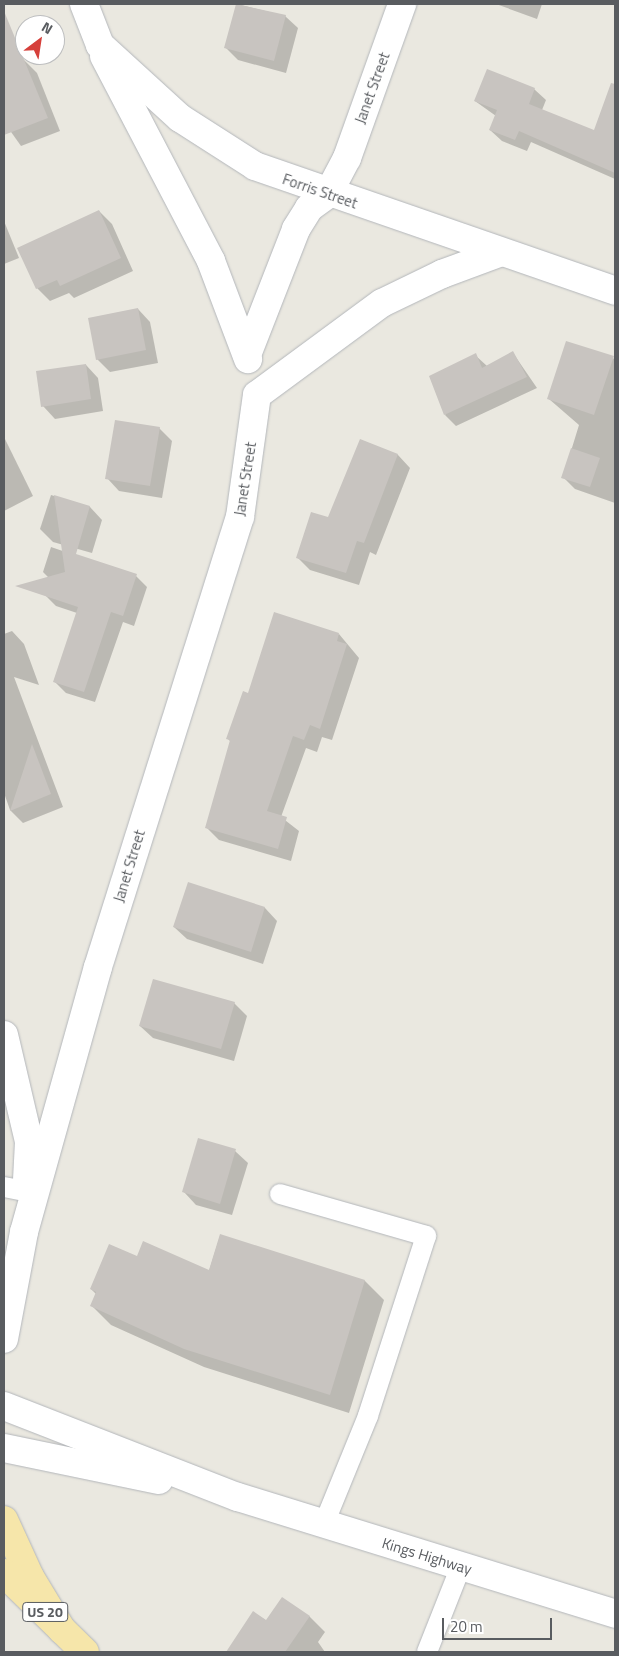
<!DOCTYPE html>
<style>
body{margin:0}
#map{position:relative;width:619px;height:1656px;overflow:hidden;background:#eae8e0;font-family:"Titillium Web",sans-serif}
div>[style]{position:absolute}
.shadow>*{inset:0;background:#0003}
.building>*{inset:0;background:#c8c4c0}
.roads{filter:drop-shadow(0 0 1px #b3b6ba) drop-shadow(0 0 1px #b3b6ba)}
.service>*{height:20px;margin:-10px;padding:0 10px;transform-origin:10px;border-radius:10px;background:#fff}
.minor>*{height:28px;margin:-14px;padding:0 14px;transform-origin:14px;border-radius:14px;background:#fff}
.secondary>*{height:28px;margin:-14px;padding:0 14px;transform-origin:14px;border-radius:14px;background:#fff}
.primary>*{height:28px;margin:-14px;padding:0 14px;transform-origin:14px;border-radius:14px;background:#f6e6aa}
span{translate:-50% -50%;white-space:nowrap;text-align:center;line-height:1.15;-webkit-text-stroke:4.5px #fff;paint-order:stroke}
.shield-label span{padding:1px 4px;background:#fff;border:1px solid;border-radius:4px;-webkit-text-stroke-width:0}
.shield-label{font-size:14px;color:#595c60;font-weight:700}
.street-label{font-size:15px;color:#595c60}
.frame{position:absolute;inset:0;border:5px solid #595c60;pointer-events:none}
.north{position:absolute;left:15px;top:15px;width:50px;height:50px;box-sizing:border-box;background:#fff;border:1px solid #bdbebf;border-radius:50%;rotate:31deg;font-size:14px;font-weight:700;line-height:20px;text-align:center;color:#595c60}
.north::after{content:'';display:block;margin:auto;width:18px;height:22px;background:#d6403b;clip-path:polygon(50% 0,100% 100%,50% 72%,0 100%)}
.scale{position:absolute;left:442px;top:1618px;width:110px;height:22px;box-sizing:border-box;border:2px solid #595c60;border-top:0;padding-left:6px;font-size:15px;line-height:18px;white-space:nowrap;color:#595c60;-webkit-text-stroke:4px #fff;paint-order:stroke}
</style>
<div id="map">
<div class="shadow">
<div style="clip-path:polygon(237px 4px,285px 16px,298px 28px,286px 73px,238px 60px,226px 48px)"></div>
<div style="clip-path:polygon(496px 4px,542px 4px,537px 19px)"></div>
<div style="clip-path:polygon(24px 60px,37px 73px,60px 131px,21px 146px,4px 122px,4px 68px)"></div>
<div style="clip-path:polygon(534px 89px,546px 100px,542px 110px,595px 132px,600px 117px,615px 123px,615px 179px,531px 142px,527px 151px,502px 141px,490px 130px,496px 116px,475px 101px)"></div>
<div style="clip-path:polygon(99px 211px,112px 224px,133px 271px,74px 298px,69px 293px,50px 301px,37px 288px,19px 248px)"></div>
<div style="clip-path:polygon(4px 221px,19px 258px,4px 264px)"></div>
<div style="clip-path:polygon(138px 309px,150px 322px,158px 363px,110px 372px,97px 359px)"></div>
<div style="clip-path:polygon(513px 353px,537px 388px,456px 426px,445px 415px,475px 355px,487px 366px)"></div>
<div style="clip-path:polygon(613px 358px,615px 360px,615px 503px,575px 489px,563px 477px,579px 425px,549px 399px)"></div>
<div style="clip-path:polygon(86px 365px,98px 378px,103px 411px,55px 419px,43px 406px)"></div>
<div style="clip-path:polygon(159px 428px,172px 441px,162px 498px,119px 491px,107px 478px)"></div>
<div style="clip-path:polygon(4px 437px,33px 496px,4px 511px)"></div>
<div style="clip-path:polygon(361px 440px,398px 455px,410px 468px,376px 555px,370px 552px,359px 585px,310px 570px,297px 557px,329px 519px)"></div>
<div style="clip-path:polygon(51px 495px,90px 507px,102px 520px,92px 553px,53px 542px,40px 529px)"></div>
<div style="clip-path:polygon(51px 547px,136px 576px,147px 587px,134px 626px,123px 622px,95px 702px,66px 693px,54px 681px,77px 613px,56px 606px,45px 595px,50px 579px,43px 572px)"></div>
<div style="clip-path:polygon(12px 631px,24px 644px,39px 685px,14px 677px,63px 807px,23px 823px,10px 810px,4px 793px,4px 634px)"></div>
<div style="clip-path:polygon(339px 634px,359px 658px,332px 740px,322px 737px,317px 752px,306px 748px,281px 817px,299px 831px,291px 861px,219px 840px,207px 828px,231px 742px,228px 739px,249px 694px)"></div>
<div style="clip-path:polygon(189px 884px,265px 908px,277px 921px,263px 964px,187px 939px,174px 927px)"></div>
<div style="clip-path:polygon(234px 1003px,247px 1016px,234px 1061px,153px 1038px,140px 1026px)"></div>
<div style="clip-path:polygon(235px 1151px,248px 1163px,232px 1215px,196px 1205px,184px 1192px)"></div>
<div style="clip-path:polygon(220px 1236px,365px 1281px,384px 1300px,349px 1413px,204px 1367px,111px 1325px,92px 1306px,96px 1294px,91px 1289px,138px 1257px,209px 1271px)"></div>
<div style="clip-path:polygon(254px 1613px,267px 1621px,309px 1616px,325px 1632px,318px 1642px,325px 1652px,227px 1652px)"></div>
</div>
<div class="building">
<div style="clip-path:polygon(236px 4px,286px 15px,274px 61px,224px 48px)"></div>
<div style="clip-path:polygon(4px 11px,48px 118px,4px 135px)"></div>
<div style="clip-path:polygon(487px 69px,535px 88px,529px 104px,594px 130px,611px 83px,615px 84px,615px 173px,519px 131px,515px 140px,489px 130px,497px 110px,474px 101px)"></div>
<div style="clip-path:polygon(99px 210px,121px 258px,60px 286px,57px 280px,36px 289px,17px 248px)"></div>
<div style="clip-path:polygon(138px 308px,146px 350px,96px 360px,88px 318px)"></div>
<div style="clip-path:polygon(566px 341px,614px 356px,594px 415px,547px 399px)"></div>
<div style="clip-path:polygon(513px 351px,527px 377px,444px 415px,429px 376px,476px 353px,482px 368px)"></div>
<div style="clip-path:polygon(86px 364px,91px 399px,41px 407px,36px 371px)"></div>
<div style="clip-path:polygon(115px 420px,160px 427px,150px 486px,105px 479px)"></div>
<div style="clip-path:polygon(360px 439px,398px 454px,364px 543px,357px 541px,346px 573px,296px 558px,311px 512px,328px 517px)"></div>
<div style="clip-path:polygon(571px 448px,600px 458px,590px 487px,561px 478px)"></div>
<div style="clip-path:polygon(54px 495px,90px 506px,76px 554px,137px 574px,123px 616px,111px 612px,84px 692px,53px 682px,78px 607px,15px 586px,65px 572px)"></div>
<div style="clip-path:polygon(274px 612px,339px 633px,337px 641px,347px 644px,320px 729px,310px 725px,304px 740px,293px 736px,267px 811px,287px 817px,278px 849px,205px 828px,230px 740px,226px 739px,243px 691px,248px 693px)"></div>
<div style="clip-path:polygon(32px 744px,51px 794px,10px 811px)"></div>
<div style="clip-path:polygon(188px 882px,265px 907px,251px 952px,173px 927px)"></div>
<div style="clip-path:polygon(153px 979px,235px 1002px,221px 1049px,139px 1026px)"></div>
<div style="clip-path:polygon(198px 1138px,236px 1149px,220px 1204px,182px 1192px)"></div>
<div style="clip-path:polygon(220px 1234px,365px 1280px,330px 1395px,184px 1349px,90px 1306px,96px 1292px,90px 1289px,109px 1244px,137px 1256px,143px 1241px,209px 1270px)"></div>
<div style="clip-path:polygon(282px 1597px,310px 1616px,285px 1652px,226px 1652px,253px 1611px,266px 1620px)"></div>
</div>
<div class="roads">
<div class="service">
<div style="left:4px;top:1187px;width:32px;rotate:11deg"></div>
<div style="left:280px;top:1194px;width:152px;rotate:16deg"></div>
<div style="left:426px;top:1236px;width:189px;rotate:107.9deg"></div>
<div style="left:368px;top:1416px;width:117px;rotate:112.2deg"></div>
<div style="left:427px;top:1652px;width:92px;rotate:-68.4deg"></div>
</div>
<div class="minor">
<div style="left:84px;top:4px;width:44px;rotate:68.7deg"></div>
<div style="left:100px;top:45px;width:108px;rotate:42.4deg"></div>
<div style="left:180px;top:118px;width:89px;rotate:32.6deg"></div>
<div style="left:255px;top:166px;width:381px;rotate:19.1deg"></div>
<div style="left:104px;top:56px;width:231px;rotate:62.4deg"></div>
<div style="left:211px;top:261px;width:105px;rotate:69.3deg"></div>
<div style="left:247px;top:355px;width:135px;rotate:-68.7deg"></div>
<div style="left:296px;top:229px;width:25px;rotate:-58deg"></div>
<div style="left:309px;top:208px;width:24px;rotate:-36deg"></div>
<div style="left:328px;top:194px;width:41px;rotate:-62.2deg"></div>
<div style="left:347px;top:158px;width:164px;rotate:-70.3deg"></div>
<div style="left:4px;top:1035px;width:110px;rotate:76.8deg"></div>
<div style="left:29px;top:1142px;width:39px;rotate:93deg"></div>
<div style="left:4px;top:1339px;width:109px;rotate:-79.4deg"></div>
<div style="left:24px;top:1232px;width:275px;rotate:-74.4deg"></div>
<div style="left:98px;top:967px;width:472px;rotate:-72.5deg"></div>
<div style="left:240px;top:517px;width:123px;rotate:-82.1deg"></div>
<div style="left:257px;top:395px;width:155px;rotate:-36.4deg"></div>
<div style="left:382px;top:303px;width:67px;rotate:-25.8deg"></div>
<div style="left:442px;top:274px;width:61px;rotate:-20.2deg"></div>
</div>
<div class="secondary">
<div style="left:4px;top:1406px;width:251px;rotate:21.3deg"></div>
<div style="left:238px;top:1497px;width:395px;rotate:17.2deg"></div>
<div style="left:4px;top:1448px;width:158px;rotate:11.7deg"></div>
</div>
<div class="primary">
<div style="left:4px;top:1520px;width:63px;rotate:65.5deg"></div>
<div style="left:30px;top:1577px;width:62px;rotate:58.9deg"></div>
<div style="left:4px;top:1573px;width:113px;rotate:44.3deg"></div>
</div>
</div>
<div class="shield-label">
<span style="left:45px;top:1612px">US 20</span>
</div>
<div class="street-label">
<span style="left:372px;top:88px;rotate:-70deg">Janet Street</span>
<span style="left:320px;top:191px;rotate:19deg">Forris Street</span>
<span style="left:245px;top:479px;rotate:-81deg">Janet Street</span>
<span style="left:129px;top:866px;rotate:-73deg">Janet Street</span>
<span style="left:427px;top:1556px;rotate:17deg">Kings Highway</span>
</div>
<div class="frame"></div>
<div class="north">N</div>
<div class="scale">20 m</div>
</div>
